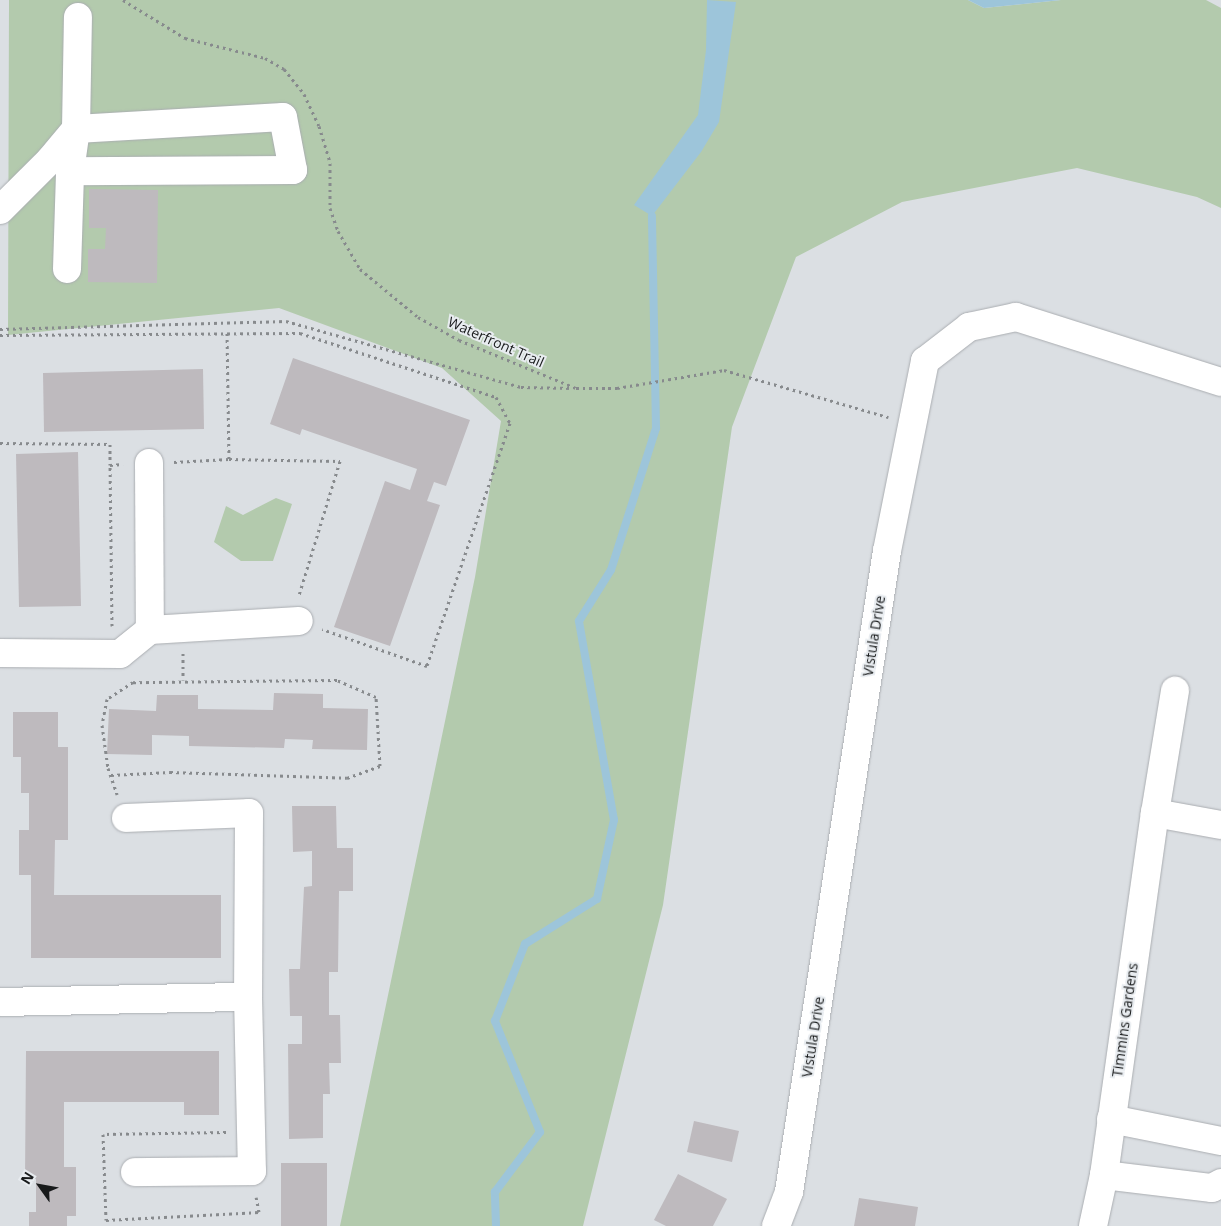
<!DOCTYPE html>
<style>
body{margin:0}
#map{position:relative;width:1221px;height:1226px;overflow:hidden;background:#dbdfe3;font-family:"Open Sans",sans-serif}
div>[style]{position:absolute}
.green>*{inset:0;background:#b3caad}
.water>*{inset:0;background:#9dc5da}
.stream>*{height:8px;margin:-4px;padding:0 4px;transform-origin:4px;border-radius:4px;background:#9dc5da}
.building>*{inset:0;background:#bebabe}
.path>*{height:3px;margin-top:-1.5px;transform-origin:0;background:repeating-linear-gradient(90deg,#878a8d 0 2.5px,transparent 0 6.5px)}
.roads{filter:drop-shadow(0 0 1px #aaadb1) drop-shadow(0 0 1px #aaadb1)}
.minor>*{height:28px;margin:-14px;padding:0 14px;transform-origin:14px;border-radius:14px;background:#fff}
span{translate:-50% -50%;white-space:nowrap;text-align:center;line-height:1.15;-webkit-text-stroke:4px #e8ecf0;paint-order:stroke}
.street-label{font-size:14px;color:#181a1b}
.north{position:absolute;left:15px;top:1161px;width:50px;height:50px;-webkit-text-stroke:4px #e8ecf0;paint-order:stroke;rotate:302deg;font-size:14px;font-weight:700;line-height:20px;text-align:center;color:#181a1b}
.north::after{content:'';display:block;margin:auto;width:18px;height:22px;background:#181a1b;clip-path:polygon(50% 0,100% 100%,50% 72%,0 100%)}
</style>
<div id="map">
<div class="green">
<div style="clip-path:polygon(9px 0,968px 0,984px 8px,1061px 0,1206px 0,1221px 8px,1221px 208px,1197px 197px,1077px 168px,902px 202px,796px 257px,732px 427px,663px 905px,583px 1226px,340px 1226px,475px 577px,501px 421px,442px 368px,279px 308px,8px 335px)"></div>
<div style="clip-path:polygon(276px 498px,292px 504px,273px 561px,241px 561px,214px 542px,226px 506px,243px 515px)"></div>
</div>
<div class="water">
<div style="clip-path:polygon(707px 0,736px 2px,719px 122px,701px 152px,652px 216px,634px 205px,698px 115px,706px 50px)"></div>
<div style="clip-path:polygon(968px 0,1061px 0,984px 8px)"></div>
</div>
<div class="stream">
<div style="left:496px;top:1226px;width:34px;rotate:-92deg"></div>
<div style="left:495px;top:1192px;width:75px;rotate:-53.1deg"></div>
<div style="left:540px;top:1132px;width:120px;rotate:-112.1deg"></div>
<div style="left:495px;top:1021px;width:83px;rotate:-68.7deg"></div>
<div style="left:525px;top:944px;width:85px;rotate:-32deg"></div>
<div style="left:597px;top:899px;width:81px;rotate:-77.9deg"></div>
<div style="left:614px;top:820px;width:202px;rotate:-100deg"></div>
<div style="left:579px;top:621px;width:60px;rotate:-57.9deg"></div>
<div style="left:611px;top:570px;width:149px;rotate:-72.4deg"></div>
<div style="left:656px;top:428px;width:212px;rotate:-91.1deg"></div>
</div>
<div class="building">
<div style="clip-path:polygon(89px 189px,158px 190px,157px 283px,88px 282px,88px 249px,105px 249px,106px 228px,89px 228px)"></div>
<div style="clip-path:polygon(293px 358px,470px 420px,446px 486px,434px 482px,427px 501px,440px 505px,390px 646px,334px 627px,385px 481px,410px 490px,417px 469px,302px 429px,300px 435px,270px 424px)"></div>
<div style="clip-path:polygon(203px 369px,204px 429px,44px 432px,43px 373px)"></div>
<div style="clip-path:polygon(78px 452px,81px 606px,19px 607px,16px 454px)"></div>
<div style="clip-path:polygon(274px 693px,323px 694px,323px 708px,368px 709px,367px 750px,312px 749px,313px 740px,285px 739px,284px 748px,189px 746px,189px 736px,152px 735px,152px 755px,107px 754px,109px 709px,156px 711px,157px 695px,198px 695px,198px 709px,273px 710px)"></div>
<div style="clip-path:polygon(13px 712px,58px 712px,58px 747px,68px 747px,68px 840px,55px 840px,54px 895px,221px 895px,221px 958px,31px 958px,31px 875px,19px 875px,19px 830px,29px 830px,29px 793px,21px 793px,21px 757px,13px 757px)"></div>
<div style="clip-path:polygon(292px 806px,336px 806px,337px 848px,353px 848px,353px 891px,339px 891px,338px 972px,329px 972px,329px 1015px,340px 1015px,341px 1063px,329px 1063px,330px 1094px,323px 1094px,323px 1138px,289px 1139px,288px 1044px,302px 1044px,302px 1016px,290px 1016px,289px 969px,300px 969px,304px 887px,312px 886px,312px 851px,293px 852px)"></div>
<div style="clip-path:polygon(26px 1051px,219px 1051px,219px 1115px,184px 1115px,184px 1102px,64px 1102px,64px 1167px,76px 1167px,76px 1216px,67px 1216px,67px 1226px,29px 1226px,29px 1212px,36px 1212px,36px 1179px,25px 1179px)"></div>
<div style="clip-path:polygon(694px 1121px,739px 1131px,732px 1162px,687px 1152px)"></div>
<div style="clip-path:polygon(281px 1163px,327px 1163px,327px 1226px,281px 1226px)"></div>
<div style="clip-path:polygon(678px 1174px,727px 1199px,713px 1226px,666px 1226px,654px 1220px)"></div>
<div style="clip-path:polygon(859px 1198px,918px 1207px,915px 1226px,854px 1226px)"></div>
</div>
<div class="path">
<div style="left:123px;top:0;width:73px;rotate:31.5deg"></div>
<div style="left:185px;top:38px;width:82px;rotate:14deg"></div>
<div style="left:265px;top:58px;width:22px;rotate:30deg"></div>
<div style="left:284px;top:69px;width:32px;rotate:51deg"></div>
<div style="left:304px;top:94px;width:35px;rotate:65deg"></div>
<div style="left:319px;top:126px;width:39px;rotate:73deg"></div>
<div style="left:330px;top:163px;width:45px;rotate:90deg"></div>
<div style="left:330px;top:208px;width:24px;rotate:71deg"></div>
<div style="left:338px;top:231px;width:44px;rotate:59.9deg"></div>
<div style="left:360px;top:269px;width:75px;rotate:39.6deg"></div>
<div style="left:418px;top:317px;width:47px;rotate:29.3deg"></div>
<div style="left:459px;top:340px;width:126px;rotate:22.3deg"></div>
<div style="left:576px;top:388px;width:41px"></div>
<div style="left:617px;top:388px;width:109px;rotate:-9.5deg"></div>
<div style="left:724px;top:370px;width:171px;rotate:16deg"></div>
<div style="left:0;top:329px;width:286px;rotate:-1.6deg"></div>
<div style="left:286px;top:321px;width:244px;rotate:15.7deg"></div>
<div style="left:521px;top:387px;width:52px;rotate:1.1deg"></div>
<div style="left:227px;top:333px;width:126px;rotate:89.1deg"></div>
<div style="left:0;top:335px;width:300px;rotate:-0.4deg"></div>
<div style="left:300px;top:333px;width:206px;rotate:18.1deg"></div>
<div style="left:496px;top:397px;width:30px;rotate:62deg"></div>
<div style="left:510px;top:423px;width:257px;rotate:108.9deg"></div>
<div style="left:427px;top:666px;width:111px;rotate:-160.6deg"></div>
<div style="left:0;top:443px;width:110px;rotate:0.5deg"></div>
<div style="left:110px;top:444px;width:21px;rotate:90deg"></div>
<div style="left:174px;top:462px;width:55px;rotate:-3.1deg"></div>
<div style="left:229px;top:459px;width:111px;rotate:1deg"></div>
<div style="left:340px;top:461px;width:140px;rotate:107deg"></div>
<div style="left:112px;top:626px;width:161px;rotate:-90.7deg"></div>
<div style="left:110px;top:465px;width:13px;rotate:-4deg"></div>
<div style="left:183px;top:653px;width:27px;rotate:90deg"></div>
<div style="left:111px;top:775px;width:59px;rotate:-2.9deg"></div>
<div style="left:170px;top:772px;width:177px;rotate:1.9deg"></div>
<div style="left:347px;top:778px;width:35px;rotate:-20deg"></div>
<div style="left:380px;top:766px;width:69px;rotate:-93.3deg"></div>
<div style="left:376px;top:697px;width:43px;rotate:-156.4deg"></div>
<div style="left:337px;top:680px;width:204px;rotate:179.4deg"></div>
<div style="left:133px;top:682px;width:31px;rotate:147deg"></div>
<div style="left:107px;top:699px;width:26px;rotate:101deg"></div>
<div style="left:102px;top:725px;width:43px;rotate:82.1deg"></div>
<div style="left:108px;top:768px;width:28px;rotate:71deg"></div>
<div style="left:226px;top:1132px;width:123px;rotate:179.1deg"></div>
<div style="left:103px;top:1134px;width:86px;rotate:88deg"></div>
<div style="left:106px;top:1220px;width:153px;rotate:-3deg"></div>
<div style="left:259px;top:1212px;width:15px;rotate:-101deg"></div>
</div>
<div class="roads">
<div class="minor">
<div style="left:0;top:210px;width:71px;rotate:-45deg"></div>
<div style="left:50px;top:160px;width:40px;rotate:-50deg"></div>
<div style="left:76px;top:129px;width:207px;rotate:-3.3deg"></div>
<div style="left:283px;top:117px;width:54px;rotate:79.3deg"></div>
<div style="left:293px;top:170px;width:223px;rotate:179.7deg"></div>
<div style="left:67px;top:269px;width:98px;rotate:-88.2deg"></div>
<div style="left:70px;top:171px;width:42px;rotate:-81.9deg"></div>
<div style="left:76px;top:129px;width:112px;rotate:-89deg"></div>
<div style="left:149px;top:463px;width:167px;rotate:89.7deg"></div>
<div style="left:0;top:653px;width:120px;rotate:0.5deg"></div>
<div style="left:120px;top:654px;width:38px;rotate:-39deg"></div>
<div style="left:150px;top:630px;width:149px;rotate:-3.5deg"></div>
<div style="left:1155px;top:813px;width:67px;rotate:10.3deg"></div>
<div style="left:126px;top:818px;width:123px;rotate:-2.3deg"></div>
<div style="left:249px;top:813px;width:184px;rotate:90.3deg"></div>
<div style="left:248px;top:997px;width:174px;rotate:88.7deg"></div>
<div style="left:252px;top:1171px;width:117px;rotate:179.5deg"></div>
<div style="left:0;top:1002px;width:248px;rotate:-1.2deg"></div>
<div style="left:1111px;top:1119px;width:112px;rotate:11.3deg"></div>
<div style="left:1104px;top:1175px;width:109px;rotate:6.9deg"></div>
<div style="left:1212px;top:1188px;width:10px;rotate:-29deg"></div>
<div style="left:776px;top:1226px;width:36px;rotate:-69deg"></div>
<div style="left:789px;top:1192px;width:648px;rotate:-81.31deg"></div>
<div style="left:887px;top:551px;width:194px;rotate:-78.7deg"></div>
<div style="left:925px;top:361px;width:56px;rotate:-37.7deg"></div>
<div style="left:969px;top:327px;width:48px;rotate:-12deg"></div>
<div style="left:1016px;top:317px;width:215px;rotate:17.6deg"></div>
<div style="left:1093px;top:1226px;width:52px;rotate:-77.8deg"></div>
<div style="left:1104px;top:1175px;width:366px;rotate:-82deg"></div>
<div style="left:1155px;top:813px;width:124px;rotate:-80.7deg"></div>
</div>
</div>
<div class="street-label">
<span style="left:496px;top:342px;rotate:24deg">Waterfront Trail</span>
<span style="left:874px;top:636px;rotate:-81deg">Vistula Drive</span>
<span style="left:1125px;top:1020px;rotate:-82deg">Timmins Gardens</span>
<span style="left:813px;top:1037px;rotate:-81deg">Vistula Drive</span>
</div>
<div class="north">N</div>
</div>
